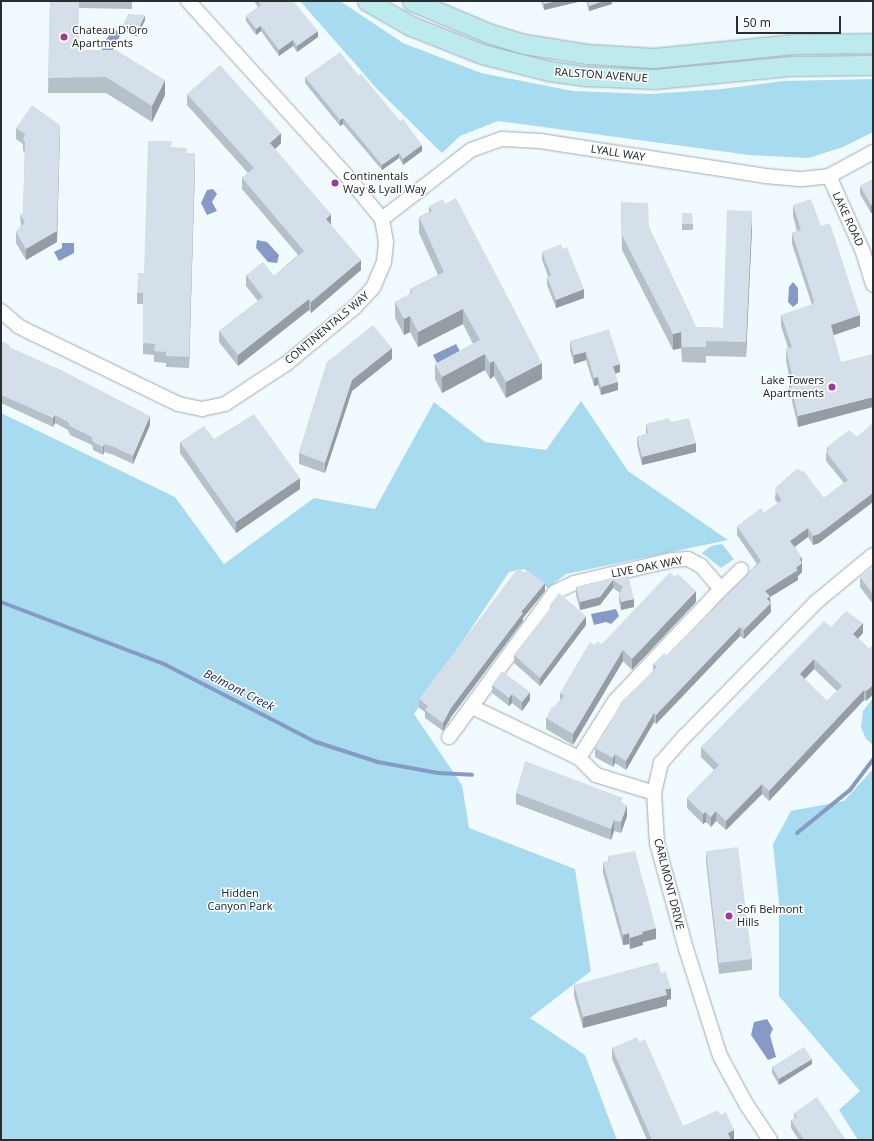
<!DOCTYPE html>
<style>
body{margin:0}
#map{position:relative;width:874px;height:1141px;overflow:hidden;background:#f1fbff;font-family:"Noto Sans",sans-serif}
div>[style]{position:absolute}
.green>*{inset:0;background:#a7dbf0}
.water>*{inset:0;background:#879ac7}
.stream>*{height:4px;margin:-2px;padding:0 2px;transform-origin:2px;border-radius:2px;background:#879ac7}
.roads{filter:drop-shadow(0 0 1px #9dacb2) drop-shadow(0 0 1px #9dacb2)}
.street>*{height:14px;margin:-7px;padding:0 7px;transform-origin:7px;border-radius:7px;background:#fff}
.secondary>*{height:19px;margin:-9.5px;padding:0 9.5px;transform-origin:9.5px;border-radius:9.5px;background:#bdeaed}
.wall>*{inset:0;background:#b6c0c9}
.shaded-wall>*{inset:0;background:#949ca4}
.building>*{inset:0;background:#d4dfea}
.dots>*{width:11px;height:11px;translate:-50% -50%;box-sizing:border-box;border:2px solid #fff;border-radius:50%}
span{translate:-50% -50%;white-space:nowrap;text-align:center;line-height:1.15;-webkit-text-stroke:3px #fff;paint-order:stroke}
.poi-label{font-size:11px;color:#292f31}
.left{translate:0 -50%;text-align:left}
.right{translate:-100% -50%;text-align:right}
.street-label{font-size:11px;color:#292f31}
.park-label{font-size:11px;color:#122f39}
.water-label{font-size:12px;color:#23376f;font-style:italic}
.frame{position:absolute;inset:0;border:2px solid #292f31;pointer-events:none}
.scale{position:absolute;left:736px;top:16px;width:105px;height:18px;box-sizing:border-box;border:2px solid #292f31;border-top:0;padding-left:5px;font-size:12px;line-height:14px;white-space:nowrap;color:#292f31;-webkit-text-stroke:3px #fff;paint-order:stroke}
</style>
<div id="map">
<div class="green">
<div style="clip-path:polygon(300px 1px,340px 1px,403px 43px,481px 73px,573px 91px,651px 94px,722px 89px,783px 81px,873px 79px,873px 132px,843px 147px,809px 158px,749px 155px,498px 121px,460px 136px,442px 153px,378px 90px)"></div>
<div style="clip-path:polygon(581px 401px,628px 471px,728px 540px,566px 574px,548px 588px,524px 569px,509px 572px,414px 714px,462px 785px,469px 828px,575px 869px,591px 971px,530px 1018px,585px 1055px,617px 1140px,1px 1140px,1px 413px,175px 497px,224px 564px,314px 498px,375px 509px,434px 402px,485px 442px,546px 450px)"></div>
<div style="clip-path:polygon(722px 544px,734px 559px,721px 568px,702px 553px,711px 546px)"></div>
<div style="clip-path:polygon(873px 698px,873px 745px,866px 739px,861px 727px,863px 711px)"></div>
<div style="clip-path:polygon(873px 769px,873px 1140px,858px 1140px,839px 1110px,860px 1091px,779px 996px,779px 902px,773px 844px,791px 811px,844px 801px)"></div>
</div>
<div class="water">
<div style="clip-path:polygon(113px 28px,121px 34px,111px 54px,101px 49px)"></div>
<div style="clip-path:polygon(213px 189px,217px 194px,212px 202px,217px 211px,207px 215px,201px 203px,207px 190px)"></div>
<div style="clip-path:polygon(257px 240px,267px 242px,279px 255px,277px 263px,268px 262px,256px 248px)"></div>
<div style="clip-path:polygon(62px 243px,74px 243px,74px 253px,59px 261px,54px 252px,62px 248px)"></div>
<div style="clip-path:polygon(793px 282px,798px 288px,798px 303px,793px 307px,788px 302px,789px 287px)"></div>
<div style="clip-path:polygon(456px 344px,462px 355px,439px 367px,433px 355px)"></div>
<div style="clip-path:polygon(616px 609px,619px 616px,611px 624px,606px 622px,594px 625px,591px 614px)"></div>
<div style="clip-path:polygon(767px 1019px,773px 1029px,770px 1035px,776px 1057px,768px 1060px,751px 1035px,754px 1022px)"></div>
</div>
<div class="stream">
<div style="left:1px;top:602px;width:174px;rotate:20.8deg"></div>
<div style="left:164px;top:664px;width:171px;rotate:27.2deg"></div>
<div style="left:316px;top:742px;width:65px;rotate:17.9deg"></div>
<div style="left:378px;top:762px;width:61px;rotate:10.4deg"></div>
<div style="left:438px;top:773px;width:34px;rotate:3deg"></div>
<div style="left:797px;top:833px;width:68px;rotate:-39.1deg"></div>
<div style="left:850px;top:790px;width:38px;rotate:-53deg"></div>
</div>
<div class="roads">
<div class="street">
<div style="left:829px;top:176px;width:83px;rotate:65.9deg"></div>
<div style="left:863px;top:252px;width:34px;rotate:73deg"></div>
<div style="left:382px;top:219px;width:113px;rotate:-37.8deg"></div>
<div style="left:471px;top:150px;width:33px;rotate:-20deg"></div>
<div style="left:502px;top:139px;width:38px;rotate:3deg"></div>
<div style="left:540px;top:141px;width:228px;rotate:8.8deg"></div>
<div style="left:765px;top:176px;width:37px;rotate:5deg"></div>
<div style="left:802px;top:179px;width:27px;rotate:-6deg"></div>
<div style="left:829px;top:176px;width:50px;rotate:-28.6deg"></div>
<div style="left:1px;top:311px;width:23px;rotate:41deg"></div>
<div style="left:18px;top:326px;width:18px;rotate:27deg"></div>
<div style="left:34px;top:334px;width:160px;rotate:25.9deg"></div>
<div style="left:178px;top:404px;width:25px;rotate:12deg"></div>
<div style="left:202px;top:409px;width:24px;rotate:-12deg"></div>
<div style="left:225px;top:404px;width:73px;rotate:-33.3deg"></div>
<div style="left:286px;top:364px;width:89px;rotate:-39.6deg"></div>
<div style="left:355px;top:307px;width:26px;rotate:-47deg"></div>
<div style="left:373px;top:288px;width:28px;rotate:-67deg"></div>
<div style="left:384px;top:262px;width:20px;rotate:-84deg"></div>
<div style="left:386px;top:242px;width:23px;rotate:-100deg"></div>
<div style="left:382px;top:219px;width:58px;rotate:-129.4deg"></div>
<div style="left:345px;top:174px;width:234px;rotate:-132.2deg"></div>
<div style="left:721px;top:589px;width:28px;rotate:-44deg"></div>
<div style="left:472px;top:707px;width:119px;rotate:25.5deg"></div>
<div style="left:449px;top:737px;width:180px;rotate:-53.8deg"></div>
<div style="left:555px;top:592px;width:21px;rotate:-25deg"></div>
<div style="left:574px;top:583px;width:101px;rotate:-13.2deg"></div>
<div style="left:672px;top:560px;width:16px;rotate:-4deg"></div>
<div style="left:688px;top:559px;width:15px;rotate:28deg"></div>
<div style="left:701px;top:566px;width:30px;rotate:49deg"></div>
<div style="left:721px;top:589px;width:154px;rotate:133.4deg"></div>
<div style="left:615px;top:701px;width:67px;rotate:122.3deg"></div>
<div style="left:579px;top:758px;width:24px;rotate:45deg"></div>
<div style="left:596px;top:775px;width:61px;rotate:17.2deg"></div>
<div style="left:770px;top:1140px;width:43px;rotate:-123.7deg"></div>
<div style="left:746px;top:1104px;width:55px;rotate:-118.4deg"></div>
<div style="left:720px;top:1056px;width:112px;rotate:-107.6deg"></div>
<div style="left:686px;top:949px;width:110px;rotate:-105.3deg"></div>
<div style="left:657px;top:843px;width:50px;rotate:-93.4deg"></div>
<div style="left:654px;top:793px;width:31px;rotate:-77deg"></div>
<div style="left:661px;top:763px;width:35px;rotate:-49deg"></div>
<div style="left:684px;top:737px;width:187px;rotate:-45.6deg"></div>
<div style="left:815px;top:603px;width:75px;rotate:-39.6deg"></div>
</div>
<div class="secondary">
<div style="left:367px;top:1px;width:51px;rotate:29.6deg"></div>
<div style="left:411px;top:26px;width:76px;rotate:21.5deg"></div>
<div style="left:482px;top:54px;width:69px;rotate:14.2deg"></div>
<div style="left:549px;top:71px;width:35px;rotate:8deg"></div>
<div style="left:584px;top:76px;width:71px;rotate:2.4deg"></div>
<div style="left:655px;top:79px;width:137px;rotate:-5.5deg"></div>
<div style="left:791px;top:66px;width:82px;rotate:-0.7deg"></div>
<div style="left:412px;top:1px;width:86px;rotate:22.7deg"></div>
<div style="left:491px;top:34px;width:34px;rotate:17deg"></div>
<div style="left:524px;top:44px;width:65px;rotate:8.9deg"></div>
<div style="left:588px;top:54px;width:66px;rotate:3.5deg"></div>
<div style="left:654px;top:58px;width:141px;rotate:-5.7deg"></div>
<div style="left:794px;top:44px;width:79px;rotate:-0.7deg"></div>
</div>
</div>
<div class="wall">
<div style="clip-path:polygon(50px 1px,132px 1px,132px 9px,79px 8px,79px 50px,165px 95px,152px 122px,106px 93px,48px 93px)"></div>
<div style="clip-path:polygon(254px 1px,293px 1px,318px 37px,297px 52px,293px 46px,279px 56px,261px 31px,256px 35px,246px 21px,246px 16px,258px 7px)"></div>
<div style="clip-path:polygon(541px 1px,582px 1px,544px 10px)"></div>
<div style="clip-path:polygon(586px 1px,612px 1px,612px 4px,589px 11px)"></div>
<div style="clip-path:polygon(145px 20px,137px 37px,123px 30px,123px 25px)"></div>
<div style="clip-path:polygon(359px 76px,422px 151px,403px 165px,399px 158px,382px 170px,343px 124px,340px 126px,305px 83px,305px 77px)"></div>
<div style="clip-path:polygon(187px 94px,281px 143px,275px 149px,331px 225px,361px 270px,311px 313px,309px 310px,238px 366px,219px 342px,219px 331px,258px 301px,246px 286px,246px 275px,274px 276px,298px 255px,242px 189px,242px 178px,248px 173px,187px 105px)"></div>
<div style="clip-path:polygon(16px 128px,60px 136px,57px 242px,26px 260px,16px 243px,16px 232px,21px 226px,20px 215px,23px 213px,25px 152px,23px 151px,23px 144px,16px 139px)"></div>
<div style="clip-path:polygon(172px 147px,187px 153px,195px 164px,189px 368px,166px 367px,166px 363px,154px 362px,154px 355px,143px 354px,143px 304px,137px 304px,137px 293px,144px 273px)"></div>
<div style="clip-path:polygon(873px 179px,873px 212px,871px 213px,860px 194px,860px 186px)"></div>
<div style="clip-path:polygon(621px 202px,649px 227px,696px 327px,723px 328px,752px 227px,746px 357px,706px 356px,706px 363px,682px 362px,681px 348px,673px 350px,622px 250px)"></div>
<div style="clip-path:polygon(793px 205px,821px 226px,860px 326px,834px 335px,798px 427px,789px 388px,789px 376px,786px 360px,786px 349px,788px 348px,781px 326px,781px 315px,812px 305px,792px 244px,792px 233px,797px 231px,793px 216px)"></div>
<div style="clip-path:polygon(429px 206px,542px 379px,506px 398px,494px 376px,490px 379px,485px 370px,442px 393px,435px 379px,435px 364px,473px 344px,463px 324px,418px 347px,410px 332px,404px 335px,395px 318px,395px 302px,410px 294px,410px 289px,438px 275px,419px 233px,419px 217px,429px 212px)"></div>
<div style="clip-path:polygon(682px 213px,693px 224px,693px 230px,682px 230px)"></div>
<div style="clip-path:polygon(542px 252px,584px 298px,556px 308px,547px 285px,547px 277px,548px 276px,542px 260px)"></div>
<div style="clip-path:polygon(1px 341px,10px 348px,150px 425px,133px 464px,114px 455px,104px 452px,103px 455px,93px 450px,92px 445px,70px 435px,68px 430px,55px 423px,53px 427px,1px 403px)"></div>
<div style="clip-path:polygon(570px 341px,620px 372px,615px 374px,618px 390px,601px 395px,598px 385px,594px 386px,586px 360px,574px 364px,570px 350px)"></div>
<div style="clip-path:polygon(392px 359px,352px 391px,325px 473px,299px 464px,299px 453px,327px 362px)"></div>
<div style="clip-path:polygon(873px 417px,873px 502px,819px 543px,813px 545px,808px 537px,795px 547px,802px 562px,802px 572px,798px 576px,798px 580px,770px 597px,771px 612px,744px 639px,740px 636px,656px 724px,654px 722px,626px 770px,615px 763px,613px 767px,595px 757px,595px 748px,653px 671px,653px 664px,667px 655px,757px 564px,737px 535px,737px 526px,764px 513px,778px 503px,775px 500px,776px 487px,824px 498px,844px 483px,826px 461px,826px 452px,827px 451px,827px 447px,857px 437px,872px 424px,872px 418px)"></div>
<div style="clip-path:polygon(670px 422px,696px 452px,642px 465px,637px 445px,637px 437px,646px 434px,646px 424px)"></div>
<div style="clip-path:polygon(214px 439px,300px 489px,236px 533px,180px 453px,180px 442px)"></div>
<div style="clip-path:polygon(873px 568px,873px 604px,860px 587px,860px 577px)"></div>
<div style="clip-path:polygon(628px 574px,634px 607px,621px 610px,619px 602px,619px 594px,620px 593px,613px 588px,600px 605px,580px 610px,576px 595px,576px 587px)"></div>
<div style="clip-path:polygon(545px 591px,523px 618px,523px 621px,451px 717px,443px 731px,425px 718px,425px 712px,419px 708px,419px 699px)"></div>
<div style="clip-path:polygon(696px 602px,632px 670px,623px 661px,573px 745px,546px 729px,546px 718px,560px 700px,560px 693px,595px 645px,602px 644px)"></div>
<div style="clip-path:polygon(550px 605px,586px 625px,540px 686px,514px 663px,514px 655px,550px 609px)"></div>
<div style="clip-path:polygon(evenodd,831px 627px,863px 633px,858px 638px,869px 649px,866px 701px,864px 700px,769px 801px,762px 794px,726px 830px,716px 821px,711px 827px,706px 822px,703px 824px,687px 808px,687px 798px,714px 770px,701px 757px,701px 747px,831px 627px,814px 669px,837px 691px,827px 701px,804px 679px,814px 669px)"></div>
<div style="clip-path:polygon(492px 685px,530px 700px,522px 711px,512px 703px,509px 706px,492px 693px)"></div>
<div style="clip-path:polygon(516px 793px,627px 816px,621px 833px,614px 831px,611px 840px,516px 804px)"></div>
<div style="clip-path:polygon(706px 851px,752px 959px,752px 970px,719px 974px,706px 862px)"></div>
<div style="clip-path:polygon(608px 856px,656px 939px,643px 942px,643px 945px,630px 949px,629px 944px,623px 945px,603px 873px,603px 862px,608px 861px)"></div>
<div style="clip-path:polygon(661px 973px,671px 999px,667px 1000px,667px 1006px,583px 1028px,574px 996px,574px 985px)"></div>
<div style="clip-path:polygon(639px 1042px,683px 1126px,720px 1115px,734px 1140px,647px 1140px,612px 1059px,612px 1048px)"></div>
<div style="clip-path:polygon(812px 1064px,779px 1085px,772px 1073px,772px 1067px)"></div>
<div style="clip-path:polygon(794px 1113px,846px 1140px,799px 1140px,791px 1128px,791px 1120px,794px 1119px)"></div>
</div>
<div class="shaded-wall">
<div style="clip-path:polygon(557px 1px,582px 1px,544px 10px,544px 4px)"></div>
<div style="clip-path:polygon(604px 1px,612px 1px,612px 4px,589px 11px,589px 6px)"></div>
<div style="clip-path:polygon(145px 15px,145px 20px,137px 37px,137px 32px)"></div>
<div style="clip-path:polygon(261px 26px,261px 31px,256px 35px,256px 29px)"></div>
<div style="clip-path:polygon(318px 31px,318px 37px,297px 52px,297px 46px)"></div>
<div style="clip-path:polygon(293px 40px,293px 46px,279px 56px,279px 50px)"></div>
<div style="clip-path:polygon(165px 80px,165px 95px,152px 122px,152px 106px)"></div>
<div style="clip-path:polygon(343px 118px,343px 124px,340px 126px,340px 120px)"></div>
<div style="clip-path:polygon(60px 125px,57px 242px,26px 260px,26px 249px)"></div>
<div style="clip-path:polygon(281px 133px,281px 143px,270px 154px,270px 143px)"></div>
<div style="clip-path:polygon(422px 145px,422px 151px,403px 165px,403px 159px)"></div>
<div style="clip-path:polygon(195px 153px,195px 164px,189px 368px,189px 357px)"></div>
<div style="clip-path:polygon(399px 153px,399px 158px,382px 170px,382px 165px)"></div>
<div style="clip-path:polygon(873px 204px,873px 212px,871px 213px,871px 205px)"></div>
<div style="clip-path:polygon(752px 211px,752px 227px,746px 357px,746px 342px)"></div>
<div style="clip-path:polygon(331px 214px,331px 225px,326px 219px)"></div>
<div style="clip-path:polygon(361px 260px,361px 270px,311px 313px,311px 302px)"></div>
<div style="clip-path:polygon(584px 289px,584px 298px,556px 308px,556px 300px)"></div>
<div style="clip-path:polygon(309px 299px,309px 310px,238px 366px,238px 355px)"></div>
<div style="clip-path:polygon(463px 309px,463px 324px,418px 347px,418px 332px)"></div>
<div style="clip-path:polygon(860px 315px,860px 326px,831px 336px,831px 325px)"></div>
<div style="clip-path:polygon(410px 316px,410px 332px,404px 335px,404px 319px)"></div>
<div style="clip-path:polygon(681px 332px,681px 348px,673px 350px,673px 334px)"></div>
<div style="clip-path:polygon(392px 348px,392px 359px,352px 391px,325px 473px,325px 463px,352px 380px)"></div>
<div style="clip-path:polygon(586px 352px,586px 360px,574px 364px,574px 355px)"></div>
<div style="clip-path:polygon(485px 354px,485px 370px,442px 393px,442px 377px)"></div>
<div style="clip-path:polygon(494px 361px,494px 376px,490px 379px,490px 363px)"></div>
<div style="clip-path:polygon(542px 363px,542px 379px,506px 398px,506px 382px)"></div>
<div style="clip-path:polygon(620px 364px,620px 372px,613px 374px,613px 366px)"></div>
<div style="clip-path:polygon(598px 377px,598px 385px,594px 386px,594px 378px)"></div>
<div style="clip-path:polygon(618px 382px,618px 390px,601px 395px,601px 387px)"></div>
<div style="clip-path:polygon(873px 397px,873px 407px,798px 427px,798px 416px)"></div>
<div style="clip-path:polygon(55px 415px,55px 423px,53px 427px,53px 418px)"></div>
<div style="clip-path:polygon(150px 416px,150px 425px,133px 464px,133px 456px)"></div>
<div style="clip-path:polygon(696px 443px,696px 452px,642px 465px,642px 457px)"></div>
<div style="clip-path:polygon(104px 444px,104px 452px,103px 455px,103px 447px)"></div>
<div style="clip-path:polygon(300px 478px,300px 489px,236px 533px,236px 522px)"></div>
<div style="clip-path:polygon(873px 493px,873px 502px,819px 543px,813px 545px,813px 536px)"></div>
<div style="clip-path:polygon(808px 528px,808px 537px,790px 550px,790px 541px)"></div>
<div style="clip-path:polygon(802px 557px,802px 572px,798px 576px,798px 580px,770px 597px,771px 612px,744px 639px,744px 630px,765px 591px,796px 568px,800px 559px)"></div>
<div style="clip-path:polygon(613px 580px,613px 588px,600px 605px,580px 610px,580px 602px)"></div>
<div style="clip-path:polygon(545px 583px,545px 591px,523px 618px,523px 621px,451px 717px,443px 731px,443px 723px,451px 708px,521px 612px)"></div>
<div style="clip-path:polygon(696px 591px,696px 602px,632px 670px,632px 659px)"></div>
<div style="clip-path:polygon(634px 599px,634px 607px,621px 610px,621px 602px)"></div>
<div style="clip-path:polygon(586px 616px,586px 625px,540px 686px,540px 678px)"></div>
<div style="clip-path:polygon(863px 623px,863px 633px,853px 644px,853px 634px)"></div>
<div style="clip-path:polygon(740px 627px,740px 636px,656px 724px,656px 715px)"></div>
<div style="clip-path:polygon(623px 650px,623px 661px,573px 745px,573px 734px)"></div>
<div style="clip-path:polygon(814px 659px,814px 669px,800px 684px,800px 674px)"></div>
<div style="clip-path:polygon(873px 685px,873px 695px,866px 701px,866px 691px)"></div>
<div style="clip-path:polygon(864px 690px,864px 700px,769px 801px,769px 791px)"></div>
<div style="clip-path:polygon(530px 692px,530px 700px,522px 711px,522px 702px)"></div>
<div style="clip-path:polygon(512px 694px,512px 703px,509px 706px,509px 698px)"></div>
<div style="clip-path:polygon(654px 713px,654px 722px,626px 770px,626px 761px)"></div>
<div style="clip-path:polygon(615px 754px,615px 763px,613px 767px,613px 758px)"></div>
<div style="clip-path:polygon(762px 784px,762px 794px,726px 830px,726px 821px)"></div>
<div style="clip-path:polygon(627px 805px,627px 816px,621px 833px,621px 822px)"></div>
<div style="clip-path:polygon(716px 811px,716px 821px,711px 827px,711px 817px)"></div>
<div style="clip-path:polygon(706px 812px,706px 822px,703px 824px,703px 814px)"></div>
<div style="clip-path:polygon(614px 820px,614px 831px,611px 840px,611px 829px)"></div>
<div style="clip-path:polygon(656px 928px,656px 939px,643px 942px,643px 945px,630px 949px,630px 938px,642px 932px)"></div>
<div style="clip-path:polygon(629px 933px,629px 944px,623px 945px,623px 935px)"></div>
<div style="clip-path:polygon(671px 988px,671px 999px,667px 1000px,667px 1006px,583px 1028px,583px 1017px)"></div>
<div style="clip-path:polygon(812px 1059px,812px 1064px,779px 1085px,779px 1079px)"></div>
<div style="clip-path:polygon(734px 1130px,734px 1140px,728px 1140px,728px 1133px)"></div>
</div>
<div class="building">
<div style="clip-path:polygon(50px 1px,79px 1px,79px 50px,116px 50px,165px 80px,152px 106px,106px 77px,48px 78px)"></div>
<div style="clip-path:polygon(258px 1px,293px 1px,318px 31px,297px 46px,293px 40px,279px 50px,261px 26px,256px 29px,246px 16px,261px 5px)"></div>
<div style="clip-path:polygon(543px 1px,557px 1px,544px 4px)"></div>
<div style="clip-path:polygon(588px 1px,604px 1px,589px 6px)"></div>
<div style="clip-path:polygon(128px 14px,145px 15px,137px 32px,123px 25px)"></div>
<div style="clip-path:polygon(340px 52px,359px 76px,361px 74px,400px 121px,403px 119px,422px 145px,403px 159px,399px 153px,382px 165px,343px 118px,340px 120px,305px 77px)"></div>
<div style="clip-path:polygon(220px 65px,281px 133px,270px 143px,331px 214px,326px 219px,361px 260px,311px 302px,309px 299px,238px 355px,219px 331px,263px 297px,246px 275px,263px 262px,274px 276px,304px 251px,242px 178px,254px 168px,187px 94px)"></div>
<div style="clip-path:polygon(32px 105px,60px 125px,57px 231px,26px 249px,16px 232px,25px 222px,20px 215px,23px 213px,25px 142px,23px 140px,25px 134px,16px 128px)"></div>
<div style="clip-path:polygon(148px 141px,172px 141px,171px 147px,187px 148px,186px 153px,195px 153px,189px 357px,166px 356px,166px 352px,154px 351px,155px 344px,143px 343px,143px 293px,137px 293px,138px 273px,144px 273px)"></div>
<div style="clip-path:polygon(873px 179px,873px 204px,871px 205px,860px 186px)"></div>
<div style="clip-path:polygon(456px 198px,542px 363px,506px 382px,494px 361px,490px 363px,485px 354px,442px 377px,435px 364px,480px 340px,463px 309px,418px 332px,410px 316px,404px 319px,395px 302px,412px 293px,410px 289px,444px 272px,419px 217px,432px 211px,429px 206px,443px 199px,445px 204px)"></div>
<div style="clip-path:polygon(811px 199px,821px 226px,830px 223px,860px 315px,831px 325px,841px 362px,873px 354px,873px 397px,798px 416px,789px 377px,792px 375px,786px 349px,792px 347px,781px 315px,813px 304px,814px 301px,792px 233px,801px 230px,793px 205px)"></div>
<div style="clip-path:polygon(621px 202px,648px 203px,649px 227px,696px 327px,723px 328px,727px 210px,752px 211px,746px 342px,706px 341px,706px 347px,682px 347px,681px 332px,673px 334px,622px 235px)"></div>
<div style="clip-path:polygon(682px 213px,692px 213px,693px 224px,682px 224px)"></div>
<div style="clip-path:polygon(561px 244px,563px 249px,567px 247px,584px 289px,556px 300px,547px 277px,551px 275px,542px 252px)"></div>
<div style="clip-path:polygon(373px 325px,392px 348px,352px 380px,325px 463px,299px 453px,327px 362px)"></div>
<div style="clip-path:polygon(609px 329px,620px 364px,613px 366px,618px 382px,601px 387px,598px 377px,594px 378px,586px 352px,574px 355px,570px 341px)"></div>
<div style="clip-path:polygon(1px 341px,10px 345px,9px 347px,61px 370px,150px 416px,133px 456px,114px 447px,104px 444px,103px 447px,93px 442px,92px 437px,70px 426px,68px 422px,55px 415px,53px 418px,1px 395px)"></div>
<div style="clip-path:polygon(254px 414px,300px 478px,236px 522px,180px 442px,204px 426px,214px 439px)"></div>
<div style="clip-path:polygon(669px 418px,670px 422px,689px 418px,696px 443px,642px 457px,637px 437px,648px 433px,646px 424px)"></div>
<div style="clip-path:polygon(873px 423px,873px 493px,819px 534px,813px 536px,808px 528px,790px 541px,802px 557px,800px 559px,802px 563px,796px 568px,798px 570px,765px 591px,770px 596px,767px 599px,771px 603px,744px 630px,740px 627px,656px 715px,654px 713px,626px 761px,615px 754px,613px 758px,595px 748px,602px 734px,604px 735px,621px 702px,657px 667px,653px 664px,664px 653px,667px 655px,761px 561px,737px 526px,761px 508px,764px 513px,782px 500px,775px 491px,776px 487px,798px 468px,801px 472px,803px 470px,824px 498px,848px 480px,826px 452px,829px 450px,827px 447px,849px 430px,857px 437px)"></div>
<div style="clip-path:polygon(518px 568px,525px 573px,527px 570px,545px 583px,521px 612px,523px 613px,451px 708px,443px 723px,425px 710px,428px 706px,419px 699px)"></div>
<div style="clip-path:polygon(873px 568px,873px 594px,860px 577px)"></div>
<div style="clip-path:polygon(670px 572px,675px 577px,678px 574px,696px 591px,632px 659px,623px 650px,573px 734px,546px 718px,552px 706px,554px 708px,564px 696px,560px 693px,590px 642px,595px 645px,597px 641px,602px 644px)"></div>
<div style="clip-path:polygon(628px 574px,634px 599px,621px 602px,619px 594px,623px 587px,613px 580px,600px 597px,580px 602px,576px 587px)"></div>
<div style="clip-path:polygon(559px 593px,586px 616px,540px 678px,514px 655px,551px 607px,550px 605px)"></div>
<div style="clip-path:polygon(evenodd,846px 611px,863px 623px,853px 634px,869px 649px,872px 646px,873px 647px,873px 685px,866px 691px,864px 690px,769px 791px,762px 784px,726px 821px,716px 811px,711px 817px,706px 812px,703px 814px,687px 798px,719px 765px,701px 747px,824px 621px,831px 627px,846px 611px,814px 659px,842px 686px,827px 701px,800px 674px,814px 659px)"></div>
<div style="clip-path:polygon(502px 671px,530px 692px,522px 702px,512px 694px,509px 698px,492px 685px)"></div>
<div style="clip-path:polygon(525px 761px,623px 798px,621px 802px,627px 805px,621px 822px,614px 820px,611px 829px,516px 793px)"></div>
<div style="clip-path:polygon(738px 847px,752px 959px,719px 963px,706px 851px)"></div>
<div style="clip-path:polygon(635px 851px,656px 928px,642px 932px,643px 934px,630px 938px,629px 933px,623px 935px,603px 862px,609px 860px,608px 856px)"></div>
<div style="clip-path:polygon(658px 962px,661px 973px,666px 972px,671px 988px,665px 989px,667px 995px,583px 1017px,574px 985px)"></div>
<div style="clip-path:polygon(637px 1037px,639px 1042px,645px 1039px,683px 1126px,718px 1110px,720px 1115px,726px 1112px,734px 1130px,728px 1133px,731px 1140px,651px 1140px,652px 1140px,612px 1048px)"></div>
<div style="clip-path:polygon(804px 1047px,812px 1059px,779px 1079px,772px 1067px)"></div>
<div style="clip-path:polygon(817px 1097px,846px 1140px,804px 1140px,791px 1120px,796px 1117px,794px 1113px)"></div>
</div>
<div class="dots">
<div style="left:64px;top:37px;background:#9f389c"></div>
<div style="left:335px;top:183px;background:#9f389c"></div>
<div style="left:832px;top:387px;background:#9f389c"></div>
<div style="left:729px;top:916px;background:#9f389c"></div>
</div>
<div class="poi-label">
<span class="left" style="left:72px;top:37px">Chateau D'Oro<br>Apartments</span>
<span class="left" style="left:343px;top:183px">Continentals<br>Way &amp; Lyall Way</span>
<span class="right" style="left:824px;top:387px">Lake Towers<br>Apartments</span>
<span class="left" style="left:737px;top:916px">Sofi Belmont<br>Hills</span>
</div>
<div class="street-label">
<span style="left:601px;top:75px;rotate:4deg">RALSTON AVENUE</span>
<span style="left:618px;top:153px;rotate:9deg">LYALL WAY</span>
<span style="left:848px;top:219px;rotate:65deg">LAKE ROAD</span>
<span style="left:327px;top:328px;rotate:-40deg">CONTINENTALS WAY</span>
<span style="left:647px;top:567px;rotate:-11deg">LIVE OAK WAY</span>
<span style="left:669px;top:884px;rotate:76deg">CARLMONT DRIVE</span>
</div>
<div class="park-label">
<span style="left:240px;top:900px">Hidden<br>Canyon Park</span>
</div>
<div class="water-label">
<span style="left:239px;top:690px;rotate:27deg">Belmont Creek</span>
</div>
<div class="frame"></div>
<div class="scale">50 m</div>
</div>
